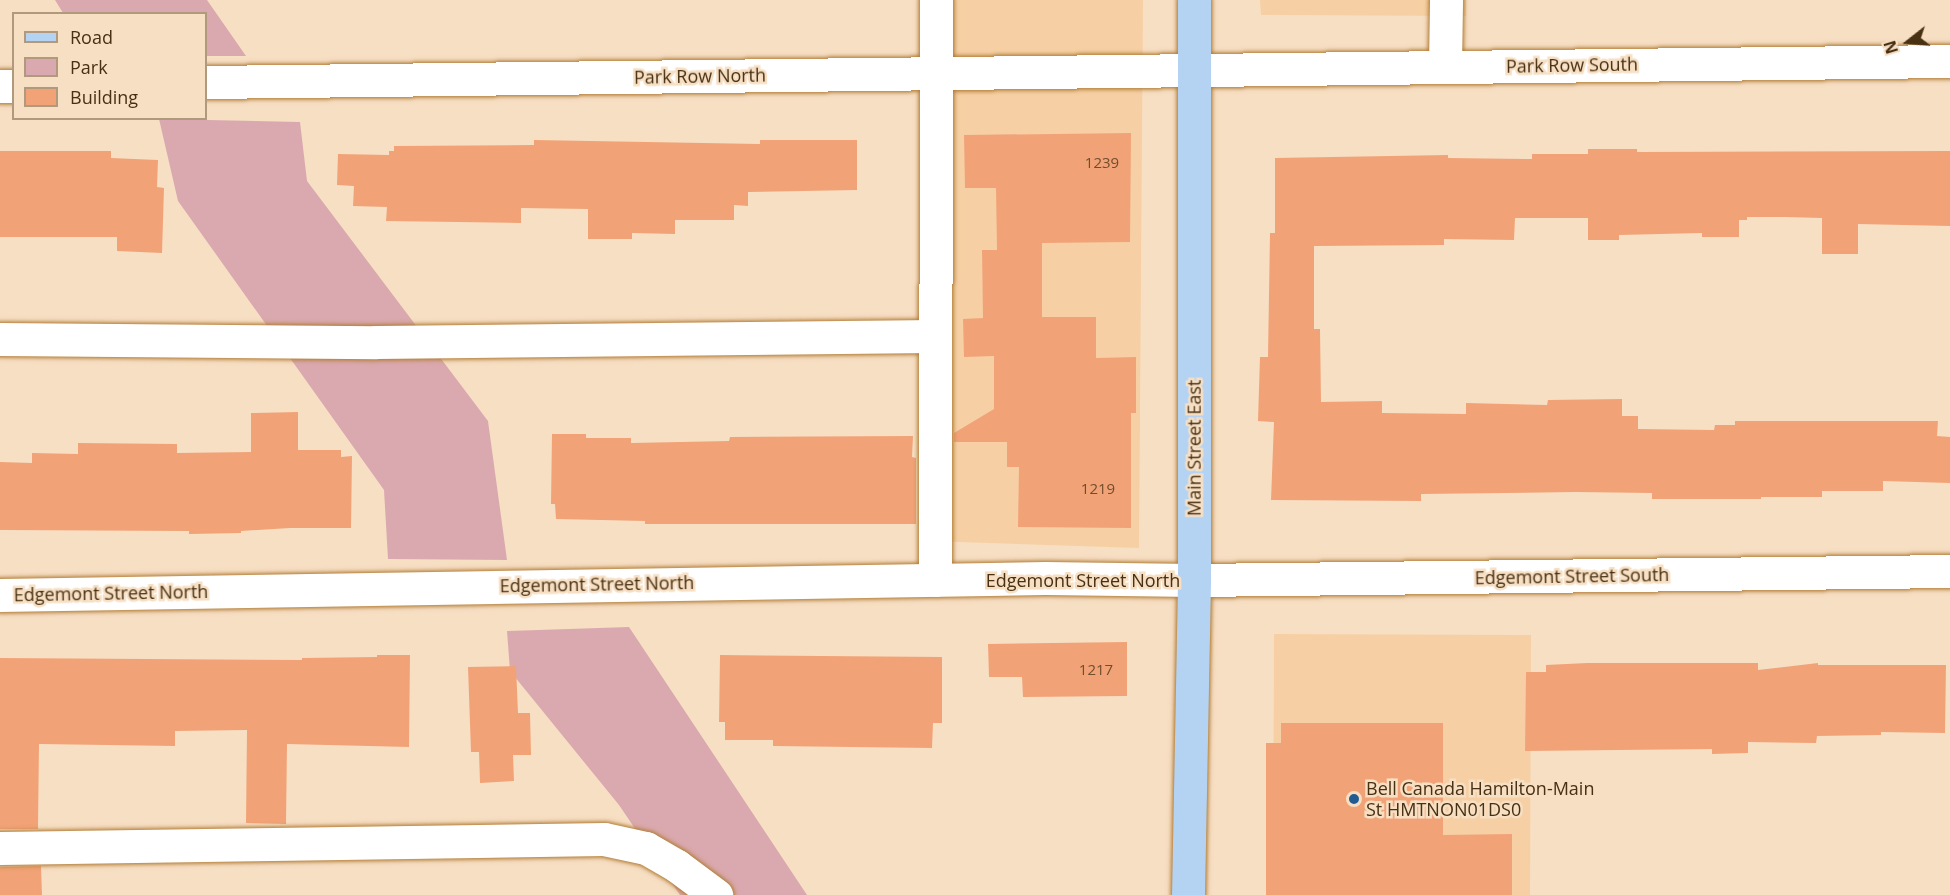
<!DOCTYPE html>
<style>
body{margin:0}
#map{position:relative;width:1950px;height:895px;overflow:hidden;background:#f7dfc4;font-family:"Open Sans",sans-serif}
div>[style]{position:absolute}
.built>*{inset:0;background:#f6d0a4}
.green>*{inset:0;background:#daa9af}
.building>*{inset:0;background:#f1a377}
.roads{filter:drop-shadow(0 0 2px #b27c36) drop-shadow(0 0 2px #b27c36)}
.minor>*{height:33px;margin:-16.5px;padding:0 16.5px;transform-origin:16.5px;border-radius:16.5px;background:#fff}
.major>*{height:33px;margin:-16.5px;padding:0 16.5px;transform-origin:16.5px;border-radius:16.5px;background:#b4d3f2}
.dots>*{width:16px;height:16px;translate:-50% -50%;box-sizing:border-box;border:3px solid #f7dfc4;border-radius:50%}
span{translate:-50% -50%;white-space:nowrap;text-align:center;line-height:1.15;-webkit-text-stroke:5px #f7dfc4;paint-order:stroke}
.number-label{font-size:15px;color:#724d2c}
.number-label span{-webkit-text-stroke-width:0}
.street-label{font-size:18px;color:#483013}
.poi-label{font-size:18px;color:#483013}
.left{translate:0 -50%;text-align:left}
.legend{position:absolute;left:12px;top:12px;width:195px;height:108px;box-sizing:border-box;background:#f7dfc4;border:2px solid #b1997d;margin:0;padding:8px 10px;list-style:none;font-size:18px;color:#483013}
.legend li{display:flex;align-items:center;gap:12px;height:30px}
.legend b{width:30px;border:2px solid #b1997d}
.north{position:absolute;left:1878px;top:12px;width:60px;height:60px;-webkit-text-stroke:4px #f7dfc4;paint-order:stroke;rotate:253deg;font-size:16px;font-weight:700;line-height:24px;text-align:center;color:#483013}
.north::after{content:'';display:block;margin:auto;width:21px;height:27px;background:#483013;clip-path:polygon(50% 0,100% 100%,50% 72%,0 100%)}
</style>
<div id="map">
<div class="built">
<div style="clip-path:polygon(938px 0,1143px 0,1139px 548px,929px 541px)"></div>
<div style="clip-path:polygon(1260px 0,1466px 0,1466px 16px,1261px 15px)"></div>
<div style="clip-path:polygon(1274px 634px,1531px 635px,1530px 895px,1273px 895px)"></div>
</div>
<div class="green">
<div style="clip-path:polygon(55px 0,207px 0,246px 56px,206px 56px,206px 14px,63px 13px)"></div>
<div style="clip-path:polygon(159px 119px,300px 122px,307px 181px,488px 421px,507px 560px,388px 559px,384px 490px,178px 201px)"></div>
<div style="clip-path:polygon(629px 627px,807px 895px,680px 895px,619px 805px,510px 671px,507px 631px)"></div>
</div>
<div class="building">
<div style="clip-path:polygon(1131px 133px,1130px 242px,1042px 243px,1042px 317px,1096px 317px,1096px 358px,1136px 357px,1136px 413px,1131px 413px,1131px 528px,1018px 527px,1019px 467px,1007px 467px,1007px 442px,954px 442px,954px 433px,994px 409px,994px 356px,964px 357px,963px 319px,983px 318px,982px 250px,997px 250px,996px 188px,965px 188px,964px 135px)"></div>
<div style="clip-path:polygon(534px 140px,760px 144px,760px 140px,857px 140px,857px 190px,748px 192px,748px 206px,734px 205px,734px 220px,675px 220px,675px 234px,632px 233px,632px 239px,588px 239px,588px 209px,521px 208px,521px 223px,386px 221px,387px 207px,353px 206px,354px 186px,337px 185px,338px 154px,389px 155px,389px 151px,394px 151px,394px 146px,534px 145px)"></div>
<div style="clip-path:polygon(1588px 149px,1637px 149px,1637px 152px,1950px 151px,1950px 226px,1858px 224px,1858px 254px,1822px 254px,1822px 218px,1785px 217px,1747px 217px,1747px 220px,1739px 220px,1739px 237px,1702px 237px,1702px 233px,1619px 235px,1619px 240px,1588px 240px,1588px 218px,1515px 218px,1514px 240px,1444px 239px,1444px 245px,1314px 246px,1314px 329px,1320px 329px,1321px 402px,1382px 401px,1382px 413px,1466px 414px,1466px 403px,1547px 405px,1548px 400px,1622px 399px,1622px 416px,1638px 416px,1638px 429px,1714px 430px,1715px 425px,1735px 425px,1735px 421px,1938px 421px,1937px 436px,1950px 437px,1950px 483px,1883px 481px,1883px 491px,1822px 491px,1822px 497px,1761px 497px,1761px 499px,1652px 499px,1652px 493px,1576px 492px,1421px 494px,1421px 501px,1271px 500px,1274px 422px,1258px 421px,1260px 357px,1268px 357px,1270px 233px,1275px 233px,1275px 158px,1448px 155px,1448px 158px,1532px 159px,1532px 154px,1588px 154px)"></div>
<div style="clip-path:polygon(0 151px,111px 151px,111px 158px,158px 160px,157px 187px,164px 188px,162px 253px,117px 251px,117px 237px,0 237px)"></div>
<div style="clip-path:polygon(298px 412px,298px 450px,341px 450px,341px 457px,352px 456px,351px 528px,290px 528px,241px 531px,241px 533px,189px 534px,189px 531px,0 530px,0 462px,32px 463px,32px 453px,78px 454px,78px 443px,177px 444px,177px 453px,251px 452px,251px 413px)"></div>
<div style="clip-path:polygon(552px 434px,586px 434px,586px 438px,631px 438px,631px 443px,729px 441px,730px 437px,913px 436px,912px 457px,916px 458px,916px 524px,645px 524px,645px 521px,556px 519px,555px 504px,551px 504px)"></div>
<div style="clip-path:polygon(1127px 642px,1127px 696px,1023px 697px,1022px 677px,989px 677px,988px 644px)"></div>
<div style="clip-path:polygon(377px 655px,410px 655px,409px 747px,287px 744px,286px 824px,246px 823px,247px 730px,175px 731px,175px 746px,39px 744px,38px 829px,0 829px,0 658px,302px 660px,302px 658px,377px 657px)"></div>
<div style="clip-path:polygon(720px 655px,942px 657px,942px 723px,933px 723px,932px 748px,773px 746px,773px 740px,725px 740px,725px 722px,719px 722px)"></div>
<div style="clip-path:polygon(1587px 663px,1758px 663px,1758px 670px,1818px 663px,1818px 665px,1946px 665px,1945px 733px,1881px 732px,1881px 735px,1817px 736px,1816px 743px,1748px 742px,1748px 753px,1712px 754px,1712px 749px,1525px 751px,1526px 672px,1546px 672px,1546px 665px)"></div>
<div style="clip-path:polygon(516px 666px,518px 713px,530px 713px,531px 755px,513px 755px,514px 781px,480px 783px,479px 752px,471px 752px,468px 667px)"></div>
<div style="clip-path:polygon(1281px 723px,1443px 723px,1443px 835px,1512px 834px,1512px 895px,1266px 895px,1266px 743px,1281px 743px)"></div>
<div style="clip-path:polygon(41px 866px,42px 895px,0 895px,0 867px)"></div>
</div>
<div class="roads">
<div class="minor">
<div style="left:1445px;top:66px;width:66px;rotate:-89.1deg"></div>
<div style="left:206px;top:82px;width:1744px;rotate:-0.69deg"></div>
<div style="left:0;top:86px;width:14px"></div>
<div style="left:0;top:339px;width:376px;rotate:0.5deg"></div>
<div style="left:376px;top:342px;width:559px;rotate:-0.61deg"></div>
<div style="left:935px;top:580px;width:580px;rotate:-89.9deg"></div>
<div style="left:0;top:595px;width:1045px;rotate:-0.93deg"></div>
<div style="left:1045px;top:578px;width:149px;rotate:0.8deg"></div>
<div style="left:1194px;top:580px;width:756px;rotate:-0.68deg"></div>
<div style="left:0;top:848px;width:604px;rotate:-0.85deg"></div>
<div style="left:604px;top:839px;width:43px;rotate:12.1deg"></div>
<div style="left:646px;top:848px;width:36px;rotate:30deg"></div>
<div style="left:677px;top:866px;width:49px;rotate:36.6deg"></div>
</div>
<div class="major">
<div style="left:1188px;top:895px;width:315px;rotate:-88.9deg"></div>
<div style="left:1194px;top:580px;width:580px;rotate:-90deg"></div>
</div>
</div>
<div class="dots">
<div style="left:1354px;top:799px;background:#205b92"></div>
</div>
<div class="number-label">
<span style="left:1102px;top:163px">1239</span>
<span style="left:1098px;top:489px">1219</span>
<span style="left:1096px;top:670px">1217</span>
</div>
<div class="street-label">
<span style="left:1572px;top:65px;rotate:-1deg">Park Row South</span>
<span style="left:700px;top:76px;rotate:-1deg">Park Row North</span>
<span style="left:1194px;top:448px;rotate:-90deg">Main Street East</span>
<span style="left:1572px;top:576px;rotate:-1deg">Edgemont Street South</span>
<span style="left:1083px;top:580px">Edgemont Street North</span>
<span style="left:597px;top:584px;rotate:-1deg">Edgemont Street North</span>
<span style="left:111px;top:593px;rotate:-1deg">Edgemont Street North</span>
</div>
<div class="poi-label">
<span class="left" style="left:1366px;top:799px">Bell Canada Hamilton-Main<br>St HMTNON01DS0</span>
</div>
<ul class="legend">
<li><b style="height:8px;background:#b4d3f2"></b>Road</li>
<li><b style="height:16px;background:#daa9af"></b>Park</li>
<li><b style="height:16px;background:#f1a377"></b>Building</li>
</ul>
<div class="north">N</div>
</div>
